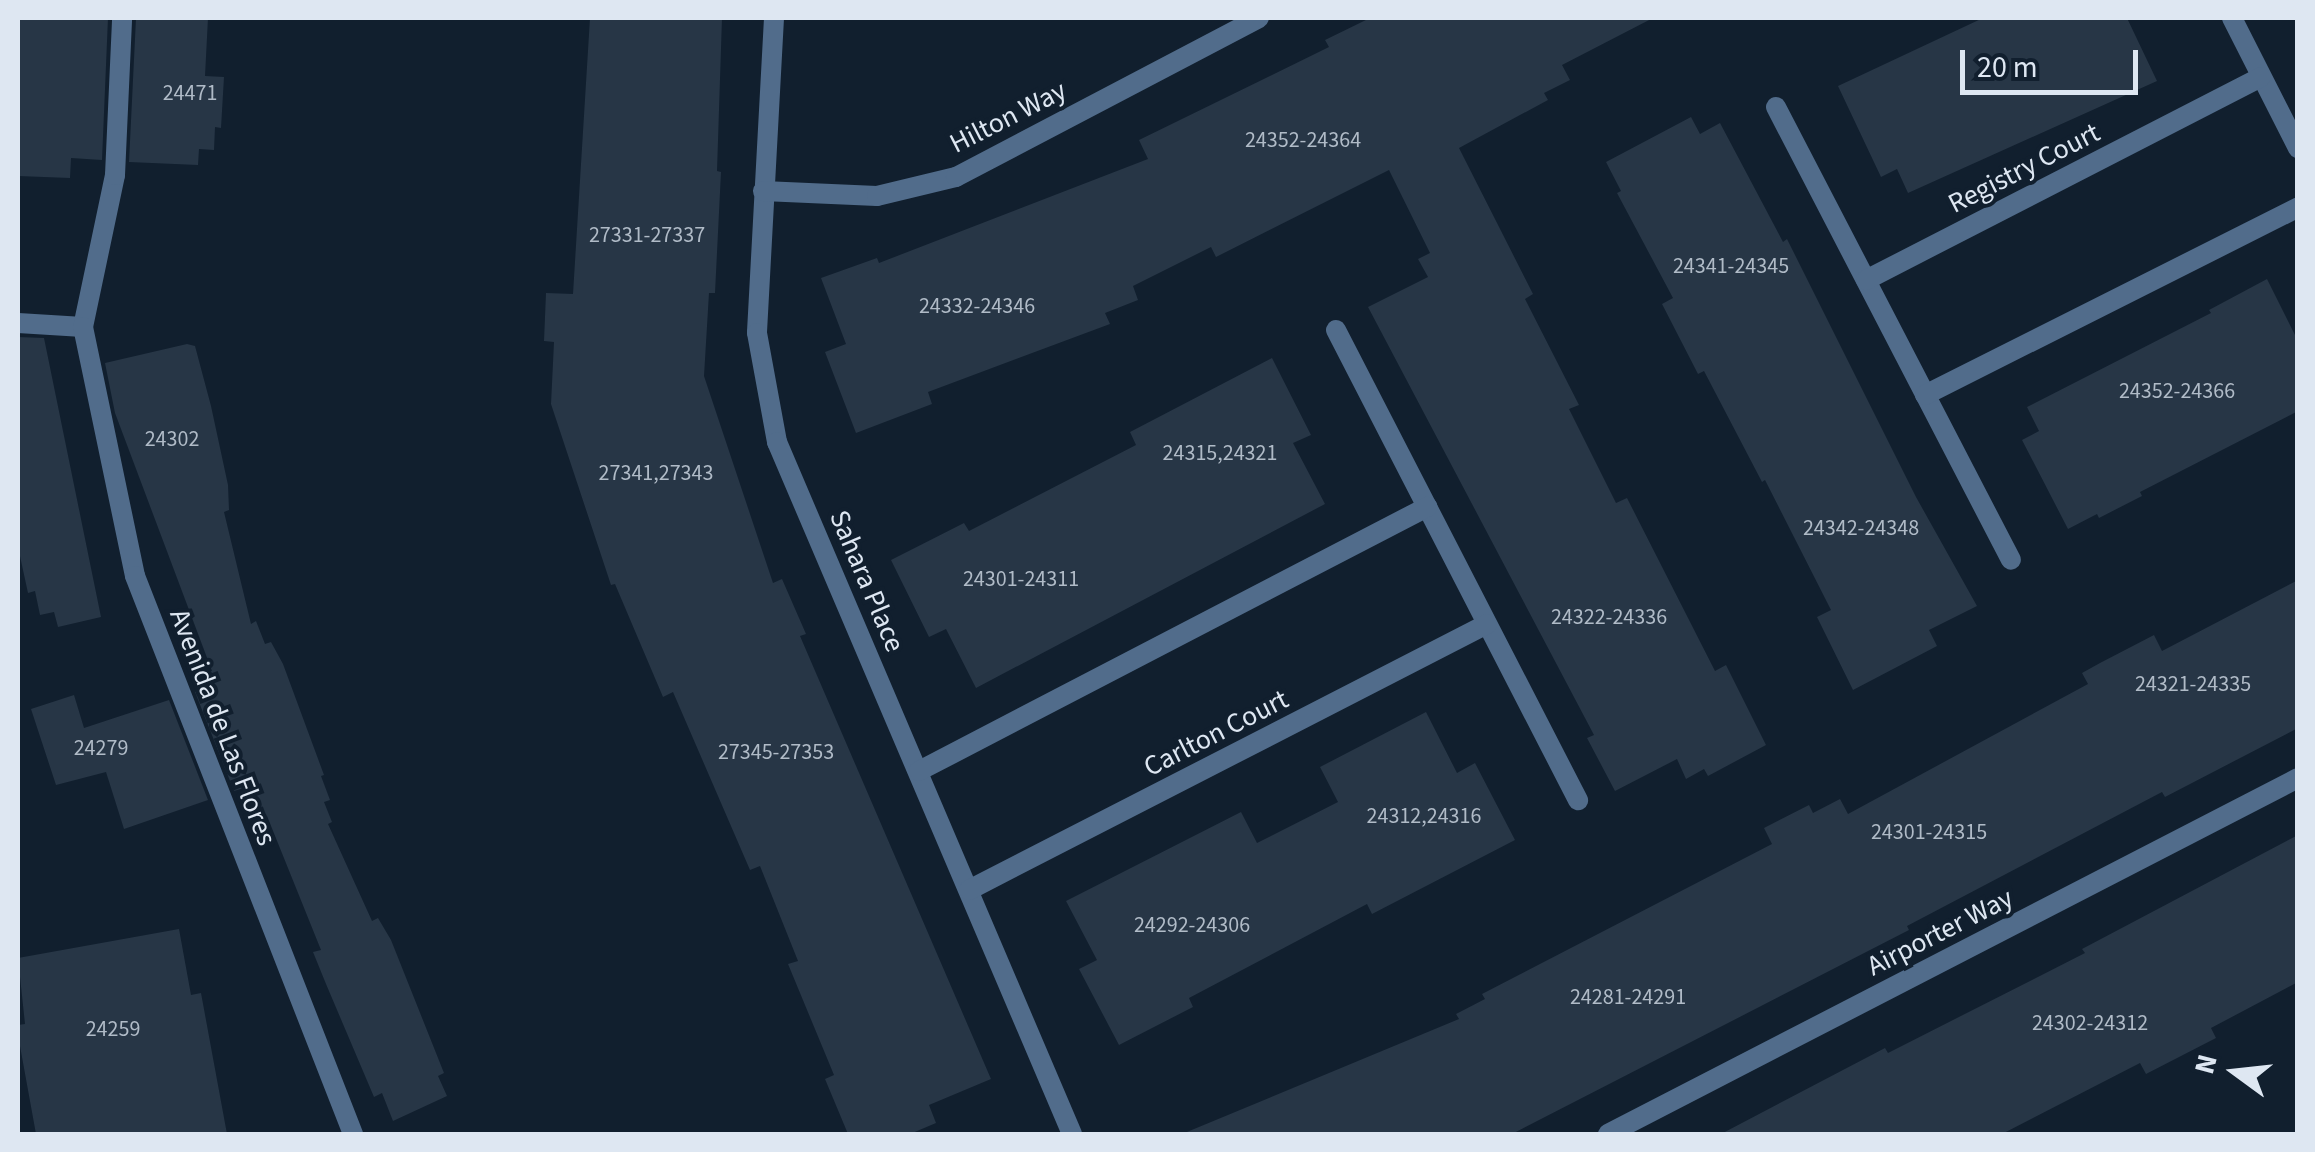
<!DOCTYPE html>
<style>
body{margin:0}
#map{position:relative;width:2315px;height:1152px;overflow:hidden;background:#111f2e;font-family:"Source Sans 3",sans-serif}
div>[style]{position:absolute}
.building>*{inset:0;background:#273646}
.minor>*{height:20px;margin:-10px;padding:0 10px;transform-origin:10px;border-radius:10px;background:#516c8b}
span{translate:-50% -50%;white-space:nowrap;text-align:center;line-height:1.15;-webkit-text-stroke:8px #111f2e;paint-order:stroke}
.number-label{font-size:22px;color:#b0bbc7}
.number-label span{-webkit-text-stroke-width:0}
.street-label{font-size:28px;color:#dee7f2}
.frame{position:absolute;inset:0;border:20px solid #dee7f2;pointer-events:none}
.north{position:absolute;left:2185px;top:1022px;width:100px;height:100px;-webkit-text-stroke:8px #111f2e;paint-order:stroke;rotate:285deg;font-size:28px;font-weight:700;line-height:40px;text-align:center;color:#dee7f2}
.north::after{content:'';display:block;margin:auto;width:35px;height:45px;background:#dee7f2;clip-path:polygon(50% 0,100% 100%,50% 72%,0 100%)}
.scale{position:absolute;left:1960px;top:50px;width:178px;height:45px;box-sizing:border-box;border:5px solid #dee7f2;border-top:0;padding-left:12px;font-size:30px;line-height:35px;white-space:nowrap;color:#dee7f2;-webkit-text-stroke:8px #111f2e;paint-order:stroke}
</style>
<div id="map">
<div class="building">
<div style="clip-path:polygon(18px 18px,108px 18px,102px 160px,71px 158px,70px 178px,18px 176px)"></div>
<div style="clip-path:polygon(136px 18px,208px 18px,205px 76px,224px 77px,221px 128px,215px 127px,214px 150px,199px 149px,198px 165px,129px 162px)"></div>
<div style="clip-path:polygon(590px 18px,722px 18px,717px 171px,721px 172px,715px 293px,709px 293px,704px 376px,773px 583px,782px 579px,806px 634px,800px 636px,991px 1079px,929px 1105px,936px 1123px,910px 1134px,848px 1134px,825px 1079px,834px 1075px,788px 964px,798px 961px,760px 866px,750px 870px,673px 692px,663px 697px,615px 584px,611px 585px,551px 404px,554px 342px,544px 341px,546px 293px,573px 294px)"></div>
<div style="clip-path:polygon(1370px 18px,1653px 18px,1562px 65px,1570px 80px,1544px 93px,1548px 100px,1459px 148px,1533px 294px,1525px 299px,1579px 405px,1569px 409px,1616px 503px,1627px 498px,1715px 671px,1726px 665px,1766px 745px,1708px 776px,1704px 769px,1686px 779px,1677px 759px,1615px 791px,1587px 738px,1594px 735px,1368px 307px,1428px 277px,1418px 259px,1430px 253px,1389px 170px,1216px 257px,1211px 247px,1133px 286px,1138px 300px,1105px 313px,1110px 324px,928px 392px,932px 404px,856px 433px,825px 352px,846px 344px,821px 278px,877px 258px,879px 263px,1148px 159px,1139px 140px,1329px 47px,1325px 40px)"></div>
<div style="clip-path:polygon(1983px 18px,2127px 18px,2157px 81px,1908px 193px,1897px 169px,1881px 177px,1838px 86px)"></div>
<div style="clip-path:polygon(1691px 117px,1700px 134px,1720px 123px,1783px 242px,1787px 239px,1916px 497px,1977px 606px,1929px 630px,1937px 646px,1853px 690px,1817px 617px,1831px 610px,1765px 480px,1762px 482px,1704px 371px,1698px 374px,1662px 304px,1673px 298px,1617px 193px,1621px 191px,1606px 162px)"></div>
<div style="clip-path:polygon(2267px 279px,2298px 341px,2298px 411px,2140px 492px,2142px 496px,2099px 518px,2097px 514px,2068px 529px,2022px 440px,2039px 431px,2027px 407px,2211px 313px,2209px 310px)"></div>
<div style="clip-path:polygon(18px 337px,44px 338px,101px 617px,58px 627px,54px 612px,40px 615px,35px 591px,28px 593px,18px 547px)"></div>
<div style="clip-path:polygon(187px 344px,195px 346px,211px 406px,228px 485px,229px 510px,224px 512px,251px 624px,256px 621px,265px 644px,271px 642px,283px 664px,324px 775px,321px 776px,330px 800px,324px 802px,332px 822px,328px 824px,372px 921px,378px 918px,391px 940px,444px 1073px,438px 1076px,447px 1096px,393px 1121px,382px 1093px,374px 1097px,326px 984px,313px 952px,321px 950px,267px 816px,259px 820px,247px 787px,234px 791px,195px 692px,211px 687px,205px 672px,212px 671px,115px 413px,105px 363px)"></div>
<div style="clip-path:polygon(1272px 358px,1311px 435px,1293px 443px,1325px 504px,976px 688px,946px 629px,929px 637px,891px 560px,964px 523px,969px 531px,1136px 445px,1130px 432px)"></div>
<div style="clip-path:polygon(2298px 580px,2298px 728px,2165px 797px,2162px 792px,1907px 926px,1909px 930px,1512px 1134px,1182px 1134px,1459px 1019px,1456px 1014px,1485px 999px,1482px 994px,1772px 844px,1764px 828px,1809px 805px,1813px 813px,1840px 799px,1848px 814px,2088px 684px,2082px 673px,2100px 663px,2154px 635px,2162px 651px)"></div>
<div style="clip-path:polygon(74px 695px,84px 728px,169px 700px,208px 800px,124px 829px,106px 772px,56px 785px,31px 709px)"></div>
<div style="clip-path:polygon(1426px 712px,1457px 773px,1475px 763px,1515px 840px,1372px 914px,1367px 904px,1189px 998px,1193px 1007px,1119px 1045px,1079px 969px,1097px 960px,1066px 901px,1241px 812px,1257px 843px,1338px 802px,1320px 767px)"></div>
<div style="clip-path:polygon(2298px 835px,2298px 982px,2211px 1028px,2216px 1038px,2146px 1074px,2140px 1063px,2002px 1134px,1721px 1134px,1885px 1048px,1888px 1053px,2085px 953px,2082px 949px)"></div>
<div style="clip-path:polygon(179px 929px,191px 995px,201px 993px,227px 1134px,36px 1134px,18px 1035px,18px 1025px,25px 1024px,18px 958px)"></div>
</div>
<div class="minor">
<div style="left:774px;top:18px;width:315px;rotate:93.1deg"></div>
<div style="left:757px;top:333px;width:111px;rotate:79.6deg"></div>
<div style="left:777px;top:442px;width:752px;rotate:66.91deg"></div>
<div style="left:2232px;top:18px;width:146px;rotate:63.1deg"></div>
<div style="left:1776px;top:107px;width:510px;rotate:62.58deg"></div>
<div style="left:763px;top:191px;width:114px;rotate:2.5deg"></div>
<div style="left:877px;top:196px;width:81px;rotate:-13.5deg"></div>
<div style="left:956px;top:177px;width:342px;rotate:-27.7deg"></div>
<div style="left:1866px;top:280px;width:444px;rotate:-27.2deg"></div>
<div style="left:18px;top:323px;width:65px;rotate:3.5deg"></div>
<div style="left:83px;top:327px;width:155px;rotate:-78.1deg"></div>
<div style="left:115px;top:175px;width:157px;rotate:-87.4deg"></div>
<div style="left:83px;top:327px;width:254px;rotate:78.2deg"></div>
<div style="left:135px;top:576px;width:599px;rotate:68.66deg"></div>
<div style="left:1336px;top:330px;width:529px;rotate:62.76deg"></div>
<div style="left:1925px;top:395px;width:418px;rotate:-26.7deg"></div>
<div style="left:919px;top:771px;width:573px;rotate:-27.46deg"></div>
<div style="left:969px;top:890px;width:582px;rotate:-27.18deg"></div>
<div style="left:1608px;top:1134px;width:776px;rotate:-27.29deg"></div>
</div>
<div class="number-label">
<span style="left:190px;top:94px">24471</span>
<span style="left:1303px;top:141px">24352-24364</span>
<span style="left:647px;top:236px">27331-27337</span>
<span style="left:1731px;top:267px">24341-24345</span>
<span style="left:977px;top:307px">24332-24346</span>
<span style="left:2177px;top:392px">24352-24366</span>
<span style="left:172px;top:440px">24302</span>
<span style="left:1220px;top:454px">24315,24321</span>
<span style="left:656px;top:474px">27341,27343</span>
<span style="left:1861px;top:529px">24342-24348</span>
<span style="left:1021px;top:580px">24301-24311</span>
<span style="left:1609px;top:618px">24322-24336</span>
<span style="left:2193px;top:685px">24321-24335</span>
<span style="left:101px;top:749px">24279</span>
<span style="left:776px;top:753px">27345-27353</span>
<span style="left:1424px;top:817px">24312,24316</span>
<span style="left:1929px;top:833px">24301-24315</span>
<span style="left:1192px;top:926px">24292-24306</span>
<span style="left:1628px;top:998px">24281-24291</span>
<span style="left:2090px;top:1024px">24302-24312</span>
<span style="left:113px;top:1030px">24259</span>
</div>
<div class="street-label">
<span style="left:1008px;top:117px;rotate:-27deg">Hilton Way</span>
<span style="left:2024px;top:168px;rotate:-27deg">Registry Court</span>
<span style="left:867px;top:581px;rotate:67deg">Sahara Place</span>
<span style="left:223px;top:727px;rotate:69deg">Avenida de Las Flores</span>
<span style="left:1216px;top:733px;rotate:-27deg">Carlton Court</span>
<span style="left:1940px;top:932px;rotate:-27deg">Airporter Way</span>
</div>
<div class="frame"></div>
<div class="north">N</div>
<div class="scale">20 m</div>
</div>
